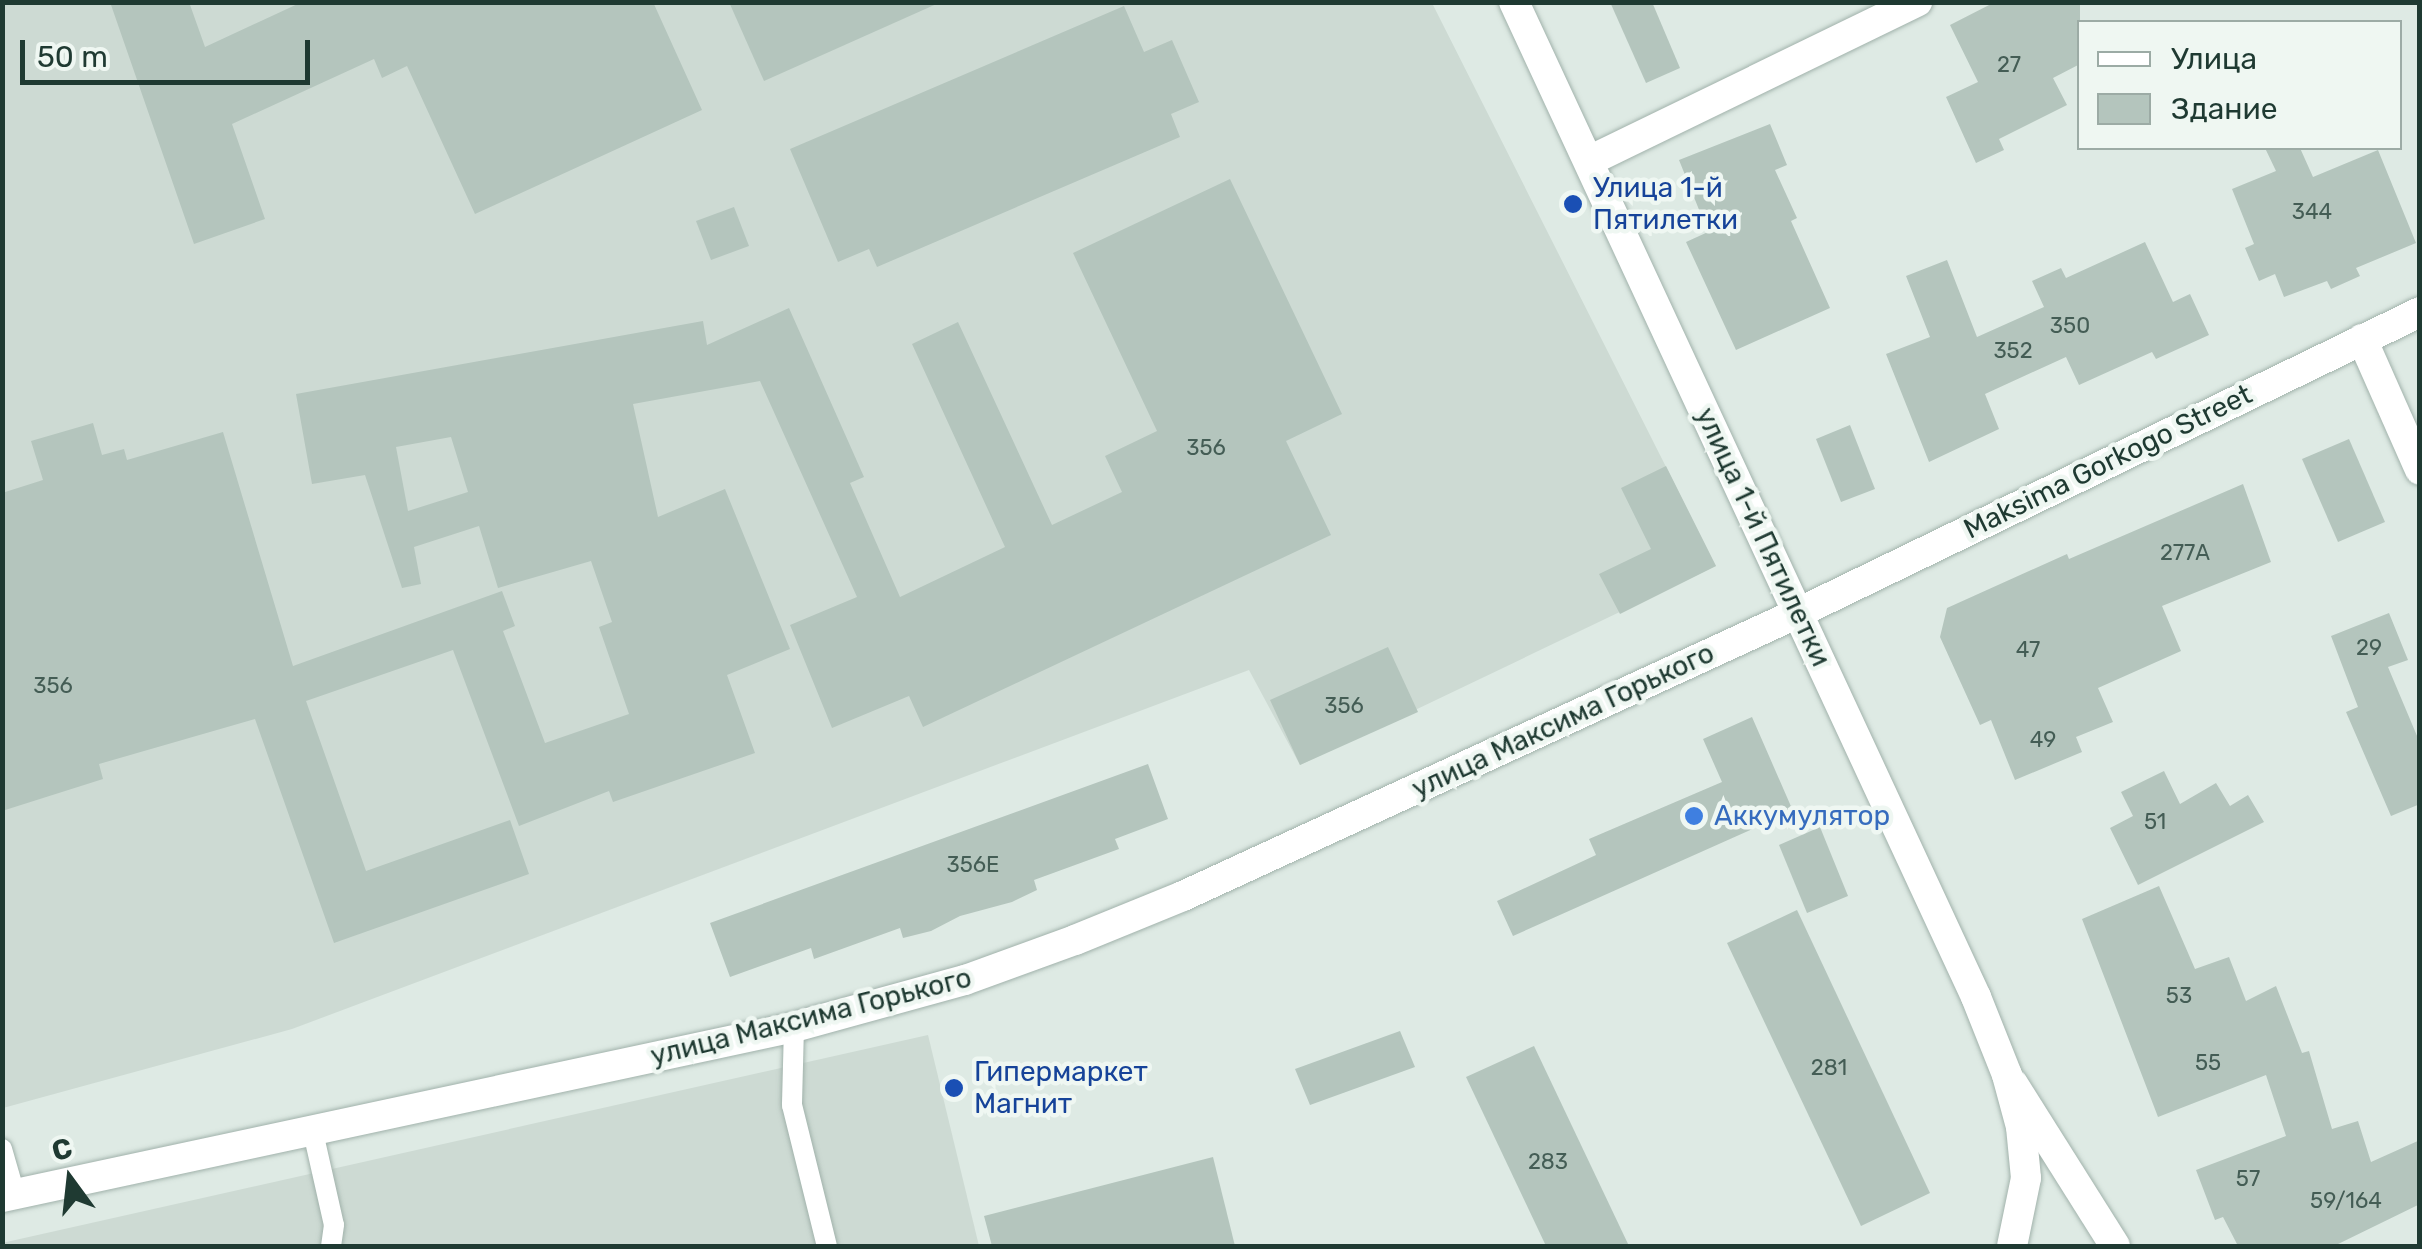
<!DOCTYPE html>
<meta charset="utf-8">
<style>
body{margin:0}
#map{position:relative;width:2422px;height:1249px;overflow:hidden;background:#deeae4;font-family:Rubik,sans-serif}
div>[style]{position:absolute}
.built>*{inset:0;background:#cddad3}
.building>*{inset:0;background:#b4c5bd}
.roads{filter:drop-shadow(0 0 2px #a1b2ab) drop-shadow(0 0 2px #a1b2ab)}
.lane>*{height:20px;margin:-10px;padding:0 10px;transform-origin:10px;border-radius:10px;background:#fff}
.street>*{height:30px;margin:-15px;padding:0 15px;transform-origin:15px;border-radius:15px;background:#fff}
.secondary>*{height:30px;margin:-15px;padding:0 15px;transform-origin:15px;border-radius:15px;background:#fff}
.dots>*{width:28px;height:28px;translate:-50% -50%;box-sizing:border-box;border:5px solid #eff7f2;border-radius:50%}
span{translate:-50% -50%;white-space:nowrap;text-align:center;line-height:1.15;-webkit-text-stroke:9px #eff7f2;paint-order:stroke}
.number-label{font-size:22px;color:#445d55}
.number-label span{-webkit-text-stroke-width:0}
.transit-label{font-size:28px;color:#164399}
.left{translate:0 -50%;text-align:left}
.street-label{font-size:28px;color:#1f3a32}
.shop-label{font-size:28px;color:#366cbe}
.frame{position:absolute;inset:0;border:5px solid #1f3a32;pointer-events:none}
.legend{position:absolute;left:2077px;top:20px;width:325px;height:130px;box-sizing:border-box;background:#eff7f2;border:2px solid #9caba5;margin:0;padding:12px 18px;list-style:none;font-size:30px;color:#1f3a32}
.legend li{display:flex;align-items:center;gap:20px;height:50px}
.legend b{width:50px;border:2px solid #9caba5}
.north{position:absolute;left:20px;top:1129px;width:100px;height:100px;-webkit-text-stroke:8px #eff7f2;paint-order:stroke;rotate:345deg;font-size:28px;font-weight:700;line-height:40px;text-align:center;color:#1f3a32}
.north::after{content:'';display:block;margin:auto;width:35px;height:45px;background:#1f3a32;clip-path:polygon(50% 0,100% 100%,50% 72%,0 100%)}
.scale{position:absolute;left:20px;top:40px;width:290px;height:45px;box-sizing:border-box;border:5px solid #1f3a32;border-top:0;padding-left:12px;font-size:30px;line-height:35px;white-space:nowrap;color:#1f3a32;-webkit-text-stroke:8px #eff7f2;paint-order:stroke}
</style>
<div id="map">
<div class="built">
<div style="clip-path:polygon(2px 3px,1432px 3px,1716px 566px,1300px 765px,1249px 670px,292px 1029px,3px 1108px)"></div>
<div style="clip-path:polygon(928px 1035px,979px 1246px,3px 1246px,2px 1243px)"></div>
</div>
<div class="building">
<div style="clip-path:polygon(110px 2px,189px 2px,205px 47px,302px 2px,653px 2px,702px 110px,475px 214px,407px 66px,382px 78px,374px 59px,232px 124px,265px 219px,194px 244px)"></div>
<div style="clip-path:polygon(729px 2px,941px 2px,764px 81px)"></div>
<div style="clip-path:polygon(1610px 2px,1652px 2px,1680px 68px,1646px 83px)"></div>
<div style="clip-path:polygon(1995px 2px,2080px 2px,2080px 64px,2053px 78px,2067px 105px,1999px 139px,2004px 150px,1976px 163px,1946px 97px,1978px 82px,1950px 25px)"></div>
<div style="clip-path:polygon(1124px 6px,1144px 52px,1172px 40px,1199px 102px,1171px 114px,1180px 137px,877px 267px,869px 249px,838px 262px,790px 149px)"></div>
<div style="clip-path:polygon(1770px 124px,1787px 165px,1775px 170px,1797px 218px,1791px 221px,1830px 308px,1736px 350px,1686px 242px,1708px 232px,1679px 160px)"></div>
<div style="clip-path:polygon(2265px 148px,2300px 148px,2313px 177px,2378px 150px,2416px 243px,2356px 268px,2360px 276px,2331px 289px,2327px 281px,2284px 297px,2275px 274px,2259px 281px,2245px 248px,2254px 244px,2232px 189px,2276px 171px)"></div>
<div style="clip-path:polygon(evenodd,1230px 179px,1342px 414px,1286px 441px,1331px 535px,923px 727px,909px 696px,832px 728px,790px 625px,857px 597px,760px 381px,633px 404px,658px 517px,725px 489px,790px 649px,727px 675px,755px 753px,613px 802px,609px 791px,519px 826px,453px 650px,306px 701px,366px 871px,510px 820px,529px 874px,334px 943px,255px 719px,99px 764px,103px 779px,2px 811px,2px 493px,43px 480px,31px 441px,93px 423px,102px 455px,124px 449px,127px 460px,223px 432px,293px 666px,502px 591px,515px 626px,503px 631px,545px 743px,629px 714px,599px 627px,612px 622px,591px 561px,498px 588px,479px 526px,414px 547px,421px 584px,402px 588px,365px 475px,312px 484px,296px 394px,703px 321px,707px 345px,789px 308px,864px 477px,850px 483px,900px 597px,1005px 547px,912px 344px,958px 322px,1052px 525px,1122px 492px,1105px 456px,1157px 431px,1073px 253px,1230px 179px,451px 437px,468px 492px,408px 511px,396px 447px,451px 437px)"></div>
<div style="clip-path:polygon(734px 207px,749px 246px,711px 260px,696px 221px)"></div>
<div style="clip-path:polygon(2145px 242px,2173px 302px,2190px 294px,2209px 335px,2156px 359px,2152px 352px,2079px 385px,2066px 357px,1985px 394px,1999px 429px,1929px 462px,1886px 354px,1930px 337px,1906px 276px,1947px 260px,1977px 337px,2044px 307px,2032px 281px,2061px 268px,2066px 278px)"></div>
<div style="clip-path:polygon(1850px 425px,1875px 489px,1841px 502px,1816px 439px)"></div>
<div style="clip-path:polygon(2349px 439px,2385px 522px,2338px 542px,2302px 459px)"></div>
<div style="clip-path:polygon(1666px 466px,1716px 566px,1620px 614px,1599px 574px,1651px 549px,1621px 488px)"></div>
<div style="clip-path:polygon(2243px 484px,2271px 562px,2162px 606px,2181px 651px,2098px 688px,2113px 722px,2076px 737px,2082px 752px,2015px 780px,1991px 720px,1980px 725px,1940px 637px,1947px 608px,2067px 554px,2069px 559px)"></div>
<div style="clip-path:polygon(2389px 613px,2408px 660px,2388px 667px,2420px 743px,2420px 804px,2391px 816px,2346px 712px,2358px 707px,2331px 636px)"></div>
<div style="clip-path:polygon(1388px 647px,1418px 712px,1300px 765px,1270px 700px)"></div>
<div style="clip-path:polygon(1752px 717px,1793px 811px,1513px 936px,1497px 901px,1596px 855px,1589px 839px,1722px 782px,1703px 739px)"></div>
<div style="clip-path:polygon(1148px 764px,1168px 819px,1115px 839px,1119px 849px,1034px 880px,1037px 890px,1012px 902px,960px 916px,931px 931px,903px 938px,900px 928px,814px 959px,811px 948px,730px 977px,710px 923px)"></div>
<div style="clip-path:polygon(2164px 771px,2180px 804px,2216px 783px,2230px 806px,2248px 795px,2264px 822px,2138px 885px,2110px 828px,2133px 816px,2121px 792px)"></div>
<div style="clip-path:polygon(1820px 827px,1848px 896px,1807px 913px,1779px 845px)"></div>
<div style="clip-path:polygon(2159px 886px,2195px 969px,2229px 957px,2246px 1001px,2276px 986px,2302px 1053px,2309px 1051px,2332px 1129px,2358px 1121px,2371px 1162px,2420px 1140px,2420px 1204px,2334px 1246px,2238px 1246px,2223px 1217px,2215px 1220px,2196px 1170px,2286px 1136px,2266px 1075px,2158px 1117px,2082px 919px)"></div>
<div style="clip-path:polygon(1797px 910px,1930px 1193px,1861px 1226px,1727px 943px)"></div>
<div style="clip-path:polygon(1400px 1031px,1415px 1067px,1310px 1105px,1295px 1069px)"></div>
<div style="clip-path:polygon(1534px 1046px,1629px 1246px,1546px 1246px,1466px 1077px)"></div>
<div style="clip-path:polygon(1213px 1157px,1235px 1246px,992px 1246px,984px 1216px)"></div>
</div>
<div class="roads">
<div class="lane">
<div style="left:794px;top:1027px;width:78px;rotate:91.5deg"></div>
<div style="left:792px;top:1105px;width:145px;rotate:76.1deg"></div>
<div style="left:313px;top:1132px;width:95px;rotate:77.3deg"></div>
<div style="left:334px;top:1225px;width:21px;rotate:98deg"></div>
<div style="left:2px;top:1149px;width:47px;rotate:73.9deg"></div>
</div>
<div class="street">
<div style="left:1589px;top:161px;width:365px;rotate:-25.9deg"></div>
<div style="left:2362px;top:339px;width:143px;rotate:66.1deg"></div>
<div style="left:2013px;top:1084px;width:191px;rotate:57.8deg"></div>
</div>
<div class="secondary">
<div style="left:1514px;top:2px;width:1097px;rotate:65.09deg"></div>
<div style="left:1976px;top:997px;width:84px;rotate:68.3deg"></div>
<div style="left:2007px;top:1075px;width:54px;rotate:74.9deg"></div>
<div style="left:2021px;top:1127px;width:51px;rotate:84.4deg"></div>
<div style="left:2026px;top:1178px;width:69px;rotate:101.6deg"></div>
<div style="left:2px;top:1197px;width:810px;rotate:-12.11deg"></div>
<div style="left:794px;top:1027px;width:177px;rotate:-15.4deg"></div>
<div style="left:965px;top:980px;width:117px;rotate:-20deg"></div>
<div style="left:1075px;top:940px;width:117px;rotate:-22.2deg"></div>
<div style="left:1183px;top:896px;width:677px;rotate:-24.71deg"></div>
<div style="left:1798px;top:613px;width:691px;rotate:-25.82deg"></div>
</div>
</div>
<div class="dots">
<div style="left:1573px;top:204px;background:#1a4fb4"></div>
<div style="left:1694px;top:816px;background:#3f7fe0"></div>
<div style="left:954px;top:1088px;background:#1a4fb4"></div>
</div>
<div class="number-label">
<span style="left:2009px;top:65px">27</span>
<span style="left:2312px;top:212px">344</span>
<span style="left:2070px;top:326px">350</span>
<span style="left:2013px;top:351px">352</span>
<span style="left:1206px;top:448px">356</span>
<span style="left:2185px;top:553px">277А</span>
<span style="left:2369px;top:648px">29</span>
<span style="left:2028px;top:650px">47</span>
<span style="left:53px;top:686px">356</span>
<span style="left:1344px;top:706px">356</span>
<span style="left:2043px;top:740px">49</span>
<span style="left:2155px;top:822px">51</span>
<span style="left:973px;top:865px">356Е</span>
<span style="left:2179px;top:996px">53</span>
<span style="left:2208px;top:1063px">55</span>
<span style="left:1829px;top:1068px">281</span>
<span style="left:1548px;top:1162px">283</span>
<span style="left:2248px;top:1179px">57</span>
<span style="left:2346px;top:1201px">59/164</span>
</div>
<div class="transit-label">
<span class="left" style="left:1593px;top:204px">Улица 1-й<br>Пятилетки</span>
<span class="left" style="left:974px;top:1088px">Гипермаркет<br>Магнит</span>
</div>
<div class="street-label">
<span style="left:2108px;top:462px;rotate:-26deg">Maksima Gorkogo Street</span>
<span style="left:1763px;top:537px;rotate:65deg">улица 1-й Пятилетки</span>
<span style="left:1563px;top:721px;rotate:-25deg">улица Максима Горького</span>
<span style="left:811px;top:1017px;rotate:-14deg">улица Максима Горького</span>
</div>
<div class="shop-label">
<span class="left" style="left:1714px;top:816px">Аккумулятор</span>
</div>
<div class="frame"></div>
<ul class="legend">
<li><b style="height:12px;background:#fff"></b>Улица</li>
<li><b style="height:28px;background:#b4c5bd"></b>Здание</li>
</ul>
<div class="north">С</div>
<div class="scale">50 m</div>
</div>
